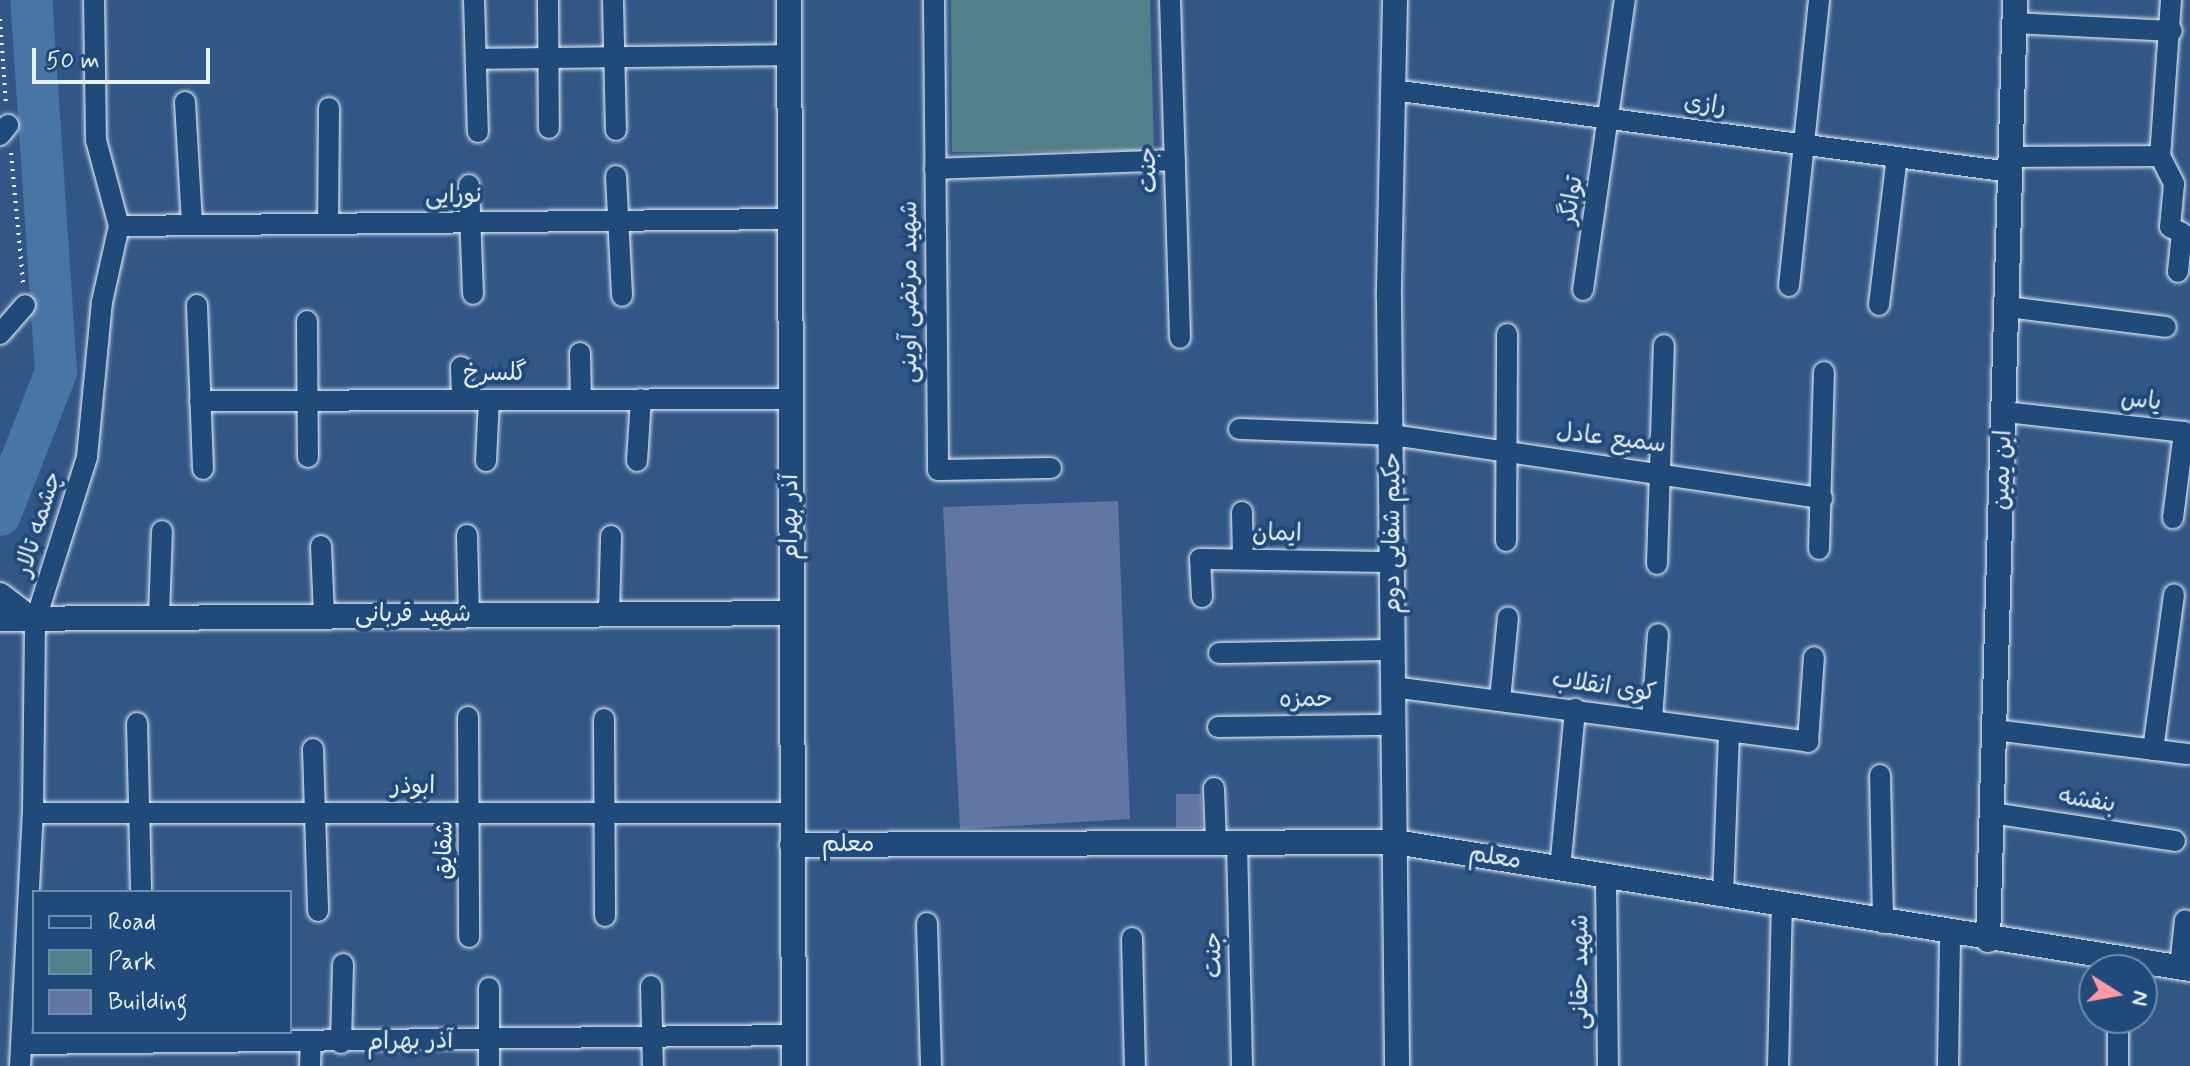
<!DOCTYPE html>
<meta charset="utf-8">
<style>
body{margin:0}
#map{position:relative;width:2190px;height:1066px;overflow:hidden;background:#325686;font-family:Mynerve,"Playpen Sans Arabic",sans-serif}
div>[style]{position:absolute}
.green>*{inset:0;background:#518089}
.river>*{height:42px;margin:-21px;padding:0 21px;transform-origin:21px;border-radius:21px;background:#4876a4}
.building>*{inset:0;background:#6275a3}
.path>*{height:4px;margin-top:-2px;transform-origin:0;background:repeating-linear-gradient(90deg,#e8f1f8 0 2px,transparent 0 8px)}
.roads{filter:drop-shadow(0 0 2px #e8f1f8) drop-shadow(0 0 2px #e8f1f8)}
.minor>*{height:20px;margin:-10px;padding:0 10px;transform-origin:10px;border-radius:10px;background:#1f4a7a}
.tertiary>*{height:24px;margin:-12px;padding:0 12px;transform-origin:12px;border-radius:12px;background:#1f4a7a}
span{translate:-50% -50%;white-space:nowrap;text-align:center;line-height:1.15;-webkit-text-stroke:8px #1f4a7a;paint-order:stroke}
.street-label{font-size:24px;color:#e8f1f8}
.legend{position:absolute;left:32px;top:890px;width:260px;height:144px;box-sizing:border-box;background:#1f4a7a;border:2px solid #6f8dac;margin:0;padding:10px 14px;list-style:none;font-size:24px;color:#e8f1f8}
.legend li{display:flex;align-items:center;gap:16px;height:40px}
.legend b{width:40px;border:2px solid #6f8dac}
.north{position:absolute;left:2078px;top:954px;width:80px;height:80px;box-sizing:border-box;background:#1f4a7a;border:2px solid #6f8dac;border-radius:50%;rotate:101deg;font-size:22px;font-weight:700;line-height:32px;text-align:center;color:#e8f1f8}
.north::after{content:'';display:block;margin:auto;width:28px;height:36px;background:#ff9aa2;clip-path:polygon(50% 0,100% 100%,50% 72%,0 100%)}
.scale{position:absolute;left:32px;top:48px;width:178px;height:36px;box-sizing:border-box;border:4px solid #e8f1f8;border-top:0;padding-left:10px;font-size:24px;line-height:28px;white-space:nowrap;color:#e8f1f8;-webkit-text-stroke:6px #1f4a7a;paint-order:stroke}
</style>
<div id="map">
<div class="green">
<div style="clip-path:polygon(951px 0,1150px 0,1154px 151px,952px 152px)"></div>
</div>
<div class="river">
<div style="left:0;top:515px;width:154px;rotate:-68.6deg"></div>
<div style="left:56px;top:372px;width:373px;rotate:-93.8deg"></div>
</div>
<div class="building">
<div style="clip-path:polygon(1118px 501px,1130px 819px,960px 829px,943px 507px)"></div>
<div style="clip-path:polygon(1176px 794px,1201px 794px,1202px 828px,1176px 828px)"></div>
</div>
<div class="path">
<div style="left:0;top:19px;width:85px;rotate:86deg"></div>
<div style="left:11px;top:153px;width:131px;rotate:84.7deg"></div>
</div>
<div class="roads">
<div class="minor">
<div style="left:474px;top:0;width:132px;rotate:88.3deg"></div>
<div style="left:548px;top:0;width:128px;rotate:89.6deg"></div>
<div style="left:613px;top:0;width:130px;rotate:88.7deg"></div>
<div style="left:934px;top:0;width:470px;rotate:89.5deg"></div>
<div style="left:938px;top:470px;width:113px;rotate:-1deg"></div>
<div style="left:1170px;top:0;width:338px;rotate:88.3deg"></div>
<div style="left:2171px;top:0;width:156px;rotate:94deg"></div>
<div style="left:2160px;top:156px;width:31px;rotate:63deg"></div>
<div style="left:2174px;top:184px;width:43px;rotate:95.3deg"></div>
<div style="left:2170px;top:227px;width:13px;rotate:27deg"></div>
<div style="left:2182px;top:233px;width:39px;rotate:96deg"></div>
<div style="left:2014px;top:23px;width:158px;rotate:2.9deg"></div>
<div style="left:477px;top:59px;width:312px;rotate:-0.7deg"></div>
<div style="left:1393px;top:90px;width:622px;rotate:7.57deg"></div>
<div style="left:185px;top:102px;width:123px;rotate:86.7deg"></div>
<div style="left:0;top:135px;width:13px;rotate:-51deg"></div>
<div style="left:2010px;top:157px;width:150px;rotate:-0.4deg"></div>
<div style="left:935px;top:169px;width:240px;rotate:-2.1deg"></div>
<div style="left:616px;top:176px;width:120px;rotate:87.1deg"></div>
<div style="left:469px;top:185px;width:109px;rotate:87.9deg"></div>
<div style="left:328px;top:224px;width:116px;rotate:-89.5deg"></div>
<div style="left:119px;top:226px;width:671px;rotate:-0.6deg"></div>
<div style="left:1789px;top:286px;width:288px;rotate:-84deg"></div>
<div style="left:1583px;top:290px;width:293px;rotate:-81.8deg"></div>
<div style="left:197px;top:305px;width:164px;rotate:87.9deg"></div>
<div style="left:1879px;top:305px;width:149px;rotate:-83.1deg"></div>
<div style="left:2008px;top:307px;width:159px;rotate:7.2deg"></div>
<div style="left:307px;top:321px;width:136px;rotate:89.6deg"></div>
<div style="left:0;top:334px;width:38px;rotate:-49deg"></div>
<div style="left:580px;top:353px;width:46px;rotate:88.8deg"></div>
<div style="left:461px;top:367px;width:33px;rotate:88deg"></div>
<div style="left:200px;top:401px;width:590px;rotate:-0.19deg"></div>
<div style="left:2005px;top:412px;width:180px;rotate:6.4deg"></div>
<div style="left:2184px;top:432px;width:87px;rotate:97.3deg"></div>
<div style="left:1239px;top:429px;width:154px;rotate:2.2deg"></div>
<div style="left:1393px;top:435px;width:434px;rotate:8.4deg"></div>
<div style="left:486px;top:461px;width:61px;rotate:-87.2deg"></div>
<div style="left:637px;top:461px;width:62px;rotate:-86.3deg"></div>
<div style="left:1242px;top:512px;width:47px;rotate:88.8deg"></div>
<div style="left:467px;top:535px;width:80px;rotate:88.6deg"></div>
<div style="left:1506px;top:541px;width:207px;rotate:-89.7deg"></div>
<div style="left:321px;top:546px;width:70px;rotate:87.5deg"></div>
<div style="left:1819px;top:549px;width:177px;rotate:-88.4deg"></div>
<div style="left:1657px;top:564px;width:219px;rotate:-88.2deg"></div>
<div style="left:1202px;top:597px;width:38px;rotate:-93deg"></div>
<div style="left:1200px;top:559px;width:192px;rotate:0.9deg"></div>
<div style="left:609px;top:614px;width:78px;rotate:-88.5deg"></div>
<div style="left:159px;top:616px;width:85px;rotate:-88deg"></div>
<div style="left:1219px;top:653px;width:174px;rotate:-1deg"></div>
<div style="left:1393px;top:687px;width:419px;rotate:7.5deg"></div>
<div style="left:1808px;top:742px;width:85px;rotate:-86deg"></div>
<div style="left:1500px;top:700px;width:83px;rotate:-84.5deg"></div>
<div style="left:468px;top:717px;width:220px;rotate:89.7deg"></div>
<div style="left:604px;top:719px;width:197px;rotate:89.7deg"></div>
<div style="left:1652px;top:720px;width:86px;rotate:-86deg"></div>
<div style="left:137px;top:723px;width:169px;rotate:88.6deg"></div>
<div style="left:1218px;top:727px;width:176px;rotate:-0.7deg"></div>
<div style="left:1995px;top:730px;width:194px;rotate:7.1deg"></div>
<div style="left:313px;top:749px;width:162px;rotate:88.2deg"></div>
<div style="left:2153px;top:750px;width:157px;rotate:-82.3deg"></div>
<div style="left:1880px;top:775px;width:148px;rotate:88.8deg"></div>
<div style="left:1214px;top:788px;width:55px;rotate:87.9deg"></div>
<div style="left:33px;top:813px;width:759px"></div>
<div style="left:1992px;top:813px;width:185px;rotate:8.7deg"></div>
<div style="left:1237px;top:843px;width:223px;rotate:88.7deg"></div>
<div style="left:1560px;top:869px;width:161px;rotate:-84.6deg"></div>
<div style="left:1606px;top:877px;width:189px;rotate:89.4deg"></div>
<div style="left:1723px;top:896px;width:164px;rotate:-87.9deg"></div>
<div style="left:927px;top:923px;width:143px;rotate:88.4deg"></div>
<div style="left:1132px;top:938px;width:128px;rotate:88.7deg"></div>
<div style="left:2180px;top:967px;width:47px;rotate:-83.9deg"></div>
<div style="left:651px;top:986px;width:80px;rotate:88.6deg"></div>
<div style="left:489px;top:988px;width:78px;rotate:90deg"></div>
<div style="left:341px;top:1043px;width:79px;rotate:-88.5deg"></div>
<div style="left:25px;top:1044px;width:769px;rotate:-0.67deg"></div>
<div style="left:20px;top:1066px;width:253px;rotate:-87.1deg"></div>
<div style="left:33px;top:813px;width:191px;rotate:-89.4deg"></div>
<div style="left:35px;top:622px;width:173px;rotate:-72.5deg"></div>
<div style="left:87px;top:457px;width:156px;rotate:-84.5deg"></div>
<div style="left:102px;top:302px;width:78px;rotate:-77.4deg"></div>
<div style="left:119px;top:226px;width:89px;rotate:-105deg"></div>
<div style="left:96px;top:140px;width:140px;rotate:-90.8deg"></div>
<div style="left:310px;top:1066px;width:23px;rotate:-88deg"></div>
<div style="left:1778px;top:1066px;width:160px;rotate:-88.6deg"></div>
<div style="left:1948px;top:1066px;width:132px;rotate:-89.1deg"></div>
<div style="left:2118px;top:1066px;width:48px;rotate:-90deg"></div>
</div>
<div class="tertiary">
<div style="left:789px;top:0;width:1066px;rotate:89.73deg"></div>
<div style="left:1395px;top:0;width:298px;rotate:91.2deg"></div>
<div style="left:1389px;top:298px;width:768px;rotate:89.4deg"></div>
<div style="left:0;top:595px;width:44px;rotate:37.6deg"></div>
<div style="left:0;top:619px;width:791px;rotate:-0.43deg"></div>
<div style="left:792px;top:845px;width:603px;rotate:-0.29deg"></div>
<div style="left:1395px;top:842px;width:805px;rotate:9.08deg"></div>
<div style="left:1988px;top:940px;width:940px;rotate:-88.35deg"></div>
</div>
</div>
<div class="street-label">
<span style="left:1705px;top:105px;rotate:8deg">رازی</span>
<span style="left:1149px;top:170px;rotate:-92deg">جنت</span>
<span style="left:454px;top:196px;rotate:-1deg">نورایی</span>
<span style="left:1572px;top:200px;rotate:-81deg">توانگر</span>
<span style="left:910px;top:292px;rotate:-90deg">شهید مرتضی آوینی</span>
<span style="left:495px;top:374px">گلسرخ</span>
<span style="left:2141px;top:401px;rotate:6deg">یاس</span>
<span style="left:1611px;top:439px;rotate:7deg">سمیع عادل</span>
<span style="left:2003px;top:470px;rotate:-88deg">ابن یمین</span>
<span style="left:791px;top:517px;rotate:-90deg">آذر بهرام</span>
<span style="left:39px;top:524px;rotate:-73deg">چشمه تالار</span>
<span style="left:1393px;top:533px;rotate:-90deg">حکیم شفایی دوم</span>
<span style="left:1277px;top:534px;rotate:1deg">ایمان</span>
<span style="left:413px;top:615px">شهید قربانی</span>
<span style="left:1604px;top:687px;rotate:8deg">کوی انقلاب</span>
<span style="left:1306px;top:700px;rotate:-1deg">حمزه</span>
<span style="left:413px;top:787px">ابوذر</span>
<span style="left:2087px;top:801px;rotate:9deg">بنفشه</span>
<span style="left:848px;top:845px">معلم</span>
<span style="left:445px;top:850px;rotate:-89deg">شقایق</span>
<span style="left:1495px;top:858px;rotate:9deg">معلم</span>
<span style="left:1214px;top:955px;rotate:-91deg">جنت</span>
<span style="left:1581px;top:972px;rotate:-90deg">شهید حقانی</span>
<span style="left:410px;top:1042px;rotate:-1deg">آذر بهرام</span>
</div>
<ul class="legend">
<li><b style="height:10px;background:#1f4a7a"></b>Road</li>
<li><b style="height:22px;background:#518089"></b>Park</li>
<li><b style="height:22px;background:#6275a3"></b>Building</li>
</ul>
<div class="north">N</div>
<div class="scale">50 m</div>
</div>
